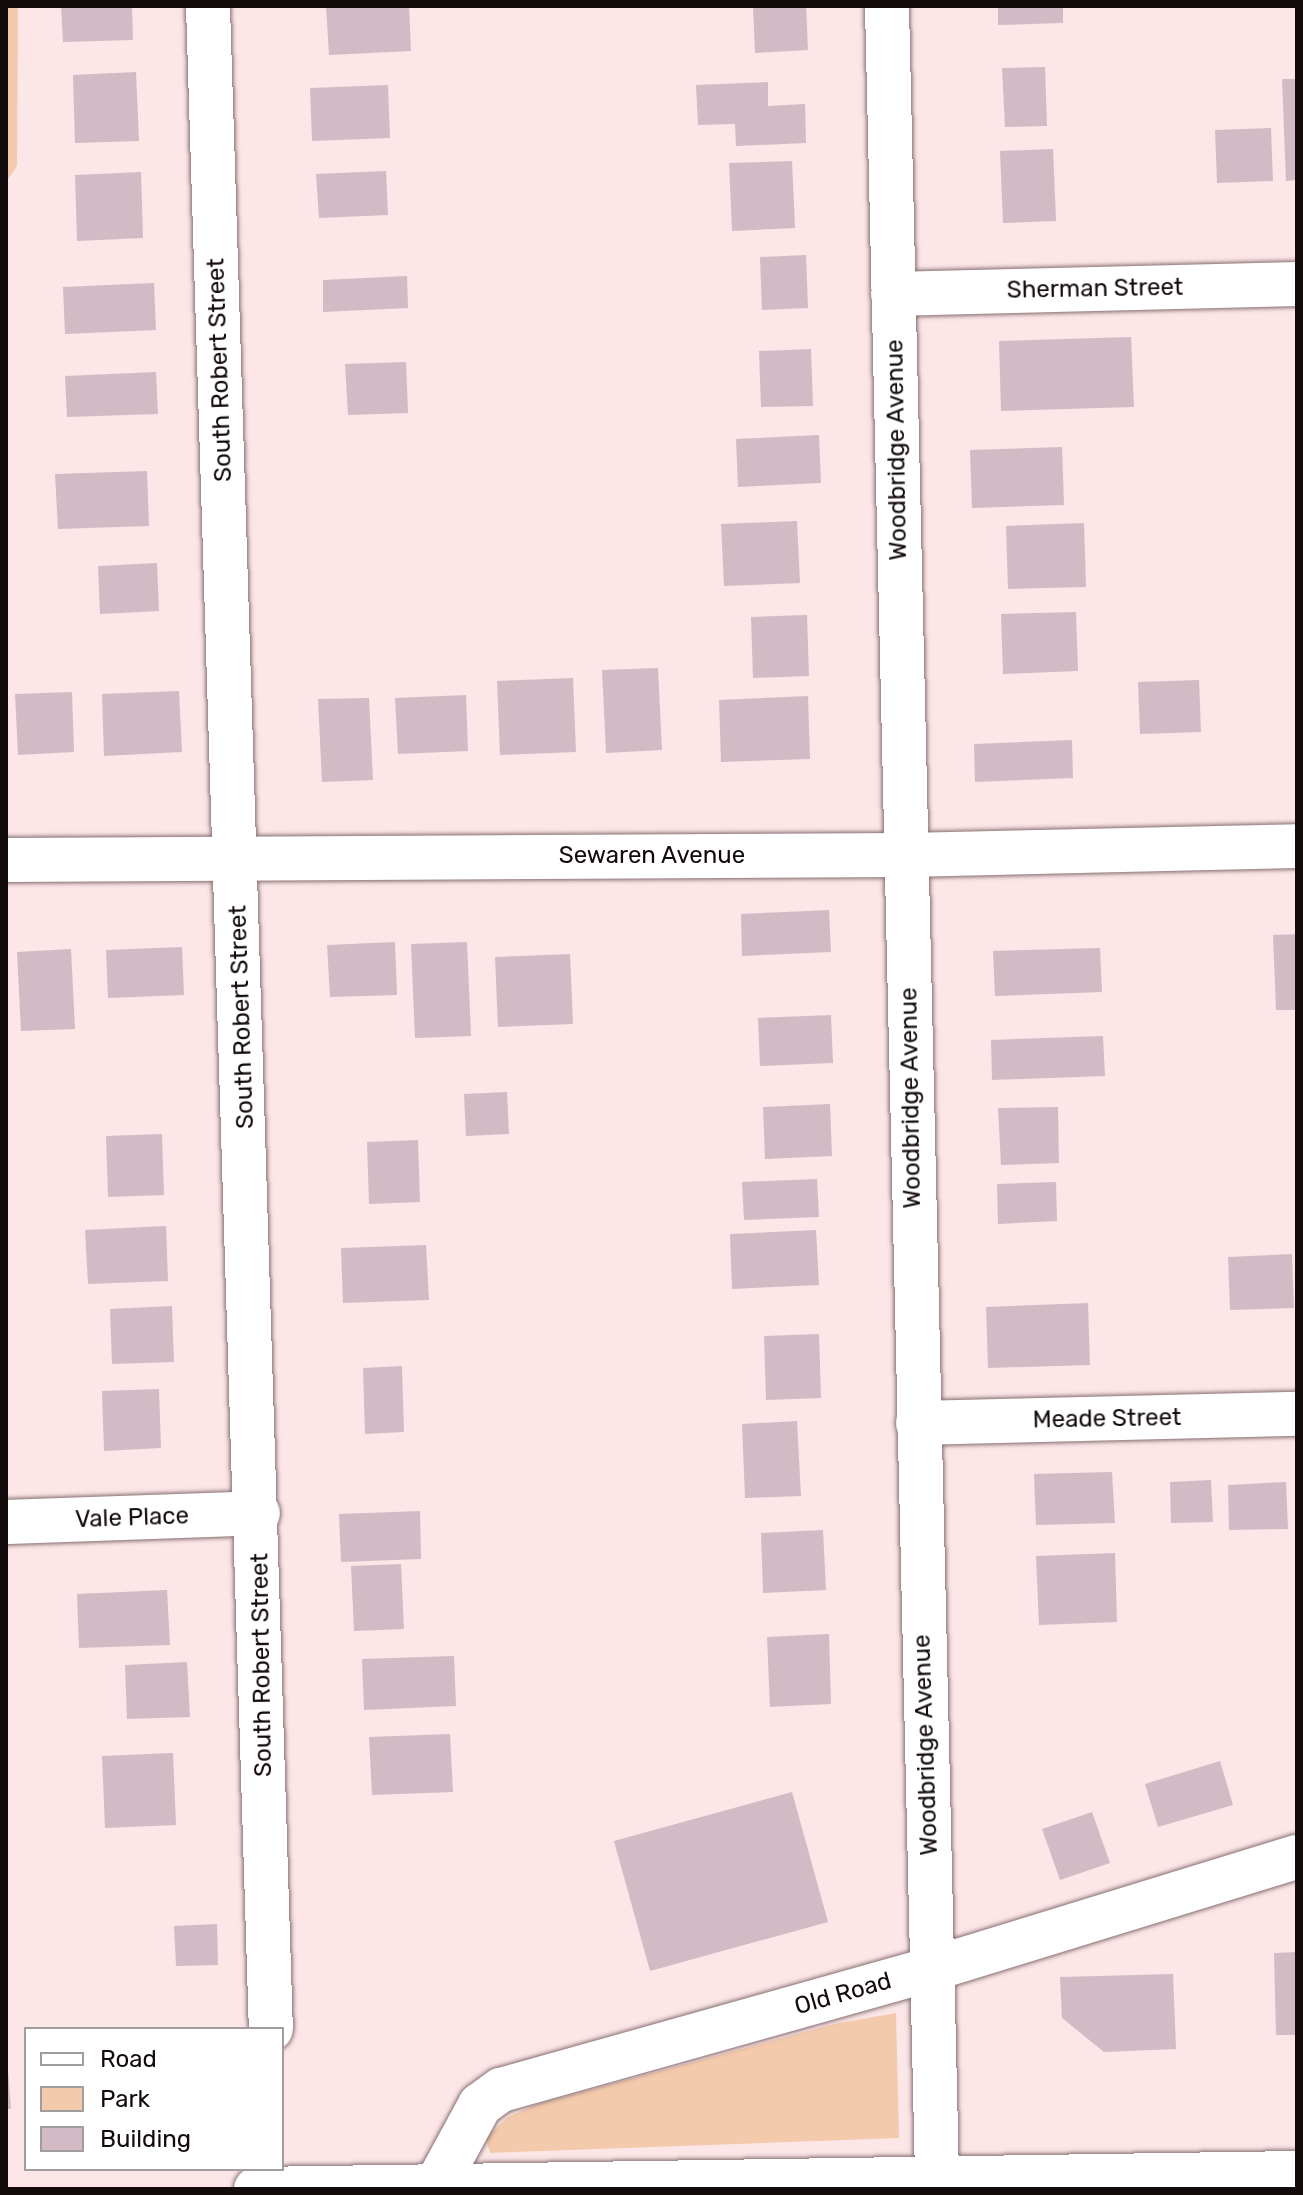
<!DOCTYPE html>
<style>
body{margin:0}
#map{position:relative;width:1303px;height:2195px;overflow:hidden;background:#fce6e7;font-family:Rubik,sans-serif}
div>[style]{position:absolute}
.green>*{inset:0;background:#f3caac}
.building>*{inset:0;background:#d3bbc5}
.roads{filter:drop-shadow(0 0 2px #876f71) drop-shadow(0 0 2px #876f71)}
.minor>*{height:44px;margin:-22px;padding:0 22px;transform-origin:22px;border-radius:22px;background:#fff}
.tertiary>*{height:44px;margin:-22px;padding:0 22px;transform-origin:22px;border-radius:22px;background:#fff}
span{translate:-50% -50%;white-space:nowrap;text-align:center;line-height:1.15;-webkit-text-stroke:6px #fff;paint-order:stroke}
.street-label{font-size:24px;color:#130a0b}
.frame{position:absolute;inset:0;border:8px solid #130a0b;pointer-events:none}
.legend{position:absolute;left:24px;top:2027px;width:260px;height:144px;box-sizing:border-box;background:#fff;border:2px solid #a19d9d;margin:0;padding:10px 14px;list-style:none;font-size:24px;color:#130a0b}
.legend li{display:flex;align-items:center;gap:16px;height:40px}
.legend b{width:40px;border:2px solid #a19d9d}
</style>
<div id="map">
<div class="green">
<div style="clip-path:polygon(6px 6px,18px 6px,17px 166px,6px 182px)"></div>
<div style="clip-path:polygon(896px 2013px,899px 2138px,490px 2153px,486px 2138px,508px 2117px,538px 2104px,834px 2024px)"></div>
</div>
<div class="building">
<div style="clip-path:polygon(61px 6px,132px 6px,133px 40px,63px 42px)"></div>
<div style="clip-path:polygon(326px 6px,409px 6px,411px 51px,329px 55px)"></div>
<div style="clip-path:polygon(753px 6px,806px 6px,808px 50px,755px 53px)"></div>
<div style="clip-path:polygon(998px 6px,1063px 6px,1063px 23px,998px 25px)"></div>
<div style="clip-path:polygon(1045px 67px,1047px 126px,1005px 127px,1002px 68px)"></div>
<div style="clip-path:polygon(136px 72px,139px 141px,75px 143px,73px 75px)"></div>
<div style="clip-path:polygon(1282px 79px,1297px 79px,1297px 180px,1286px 181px)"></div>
<div style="clip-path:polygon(768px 82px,768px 106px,805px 104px,806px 143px,736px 146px,735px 124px,698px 125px,696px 85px)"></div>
<div style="clip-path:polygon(388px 85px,390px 138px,312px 141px,310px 88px)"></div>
<div style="clip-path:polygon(1271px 128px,1273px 181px,1217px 183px,1215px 130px)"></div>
<div style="clip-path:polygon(1053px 149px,1056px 221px,1003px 223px,1000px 151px)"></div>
<div style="clip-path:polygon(792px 161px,795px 228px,732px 231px,729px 163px)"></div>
<div style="clip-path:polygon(386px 171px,388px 215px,319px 218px,316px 174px)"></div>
<div style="clip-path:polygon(141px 172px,143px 238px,77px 241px,75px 175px)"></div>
<div style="clip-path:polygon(806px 255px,808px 308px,762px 310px,760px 257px)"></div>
<div style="clip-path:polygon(407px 276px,408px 308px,323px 312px,323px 280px)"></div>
<div style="clip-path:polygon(154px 283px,156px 330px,65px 334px,63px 287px)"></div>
<div style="clip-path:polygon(1131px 337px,1134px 407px,1001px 411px,999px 341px)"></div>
<div style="clip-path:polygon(811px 349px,813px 406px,761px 407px,759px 351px)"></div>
<div style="clip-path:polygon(406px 362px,408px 413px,348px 415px,345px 364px)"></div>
<div style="clip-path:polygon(156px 372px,158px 414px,67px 417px,65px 376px)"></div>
<div style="clip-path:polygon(819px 435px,821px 483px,738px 487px,736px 439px)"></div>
<div style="clip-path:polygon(1062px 447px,1064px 505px,972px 508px,970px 450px)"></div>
<div style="clip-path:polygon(147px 471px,149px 526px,58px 529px,55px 474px)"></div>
<div style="clip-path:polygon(797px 521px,800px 583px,724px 586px,721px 524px)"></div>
<div style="clip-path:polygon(1084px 523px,1086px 587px,1008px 589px,1006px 526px)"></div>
<div style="clip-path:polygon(157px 563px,159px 611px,100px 614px,98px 566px)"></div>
<div style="clip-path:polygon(1076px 612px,1078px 671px,1003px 674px,1001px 614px)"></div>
<div style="clip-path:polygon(807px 615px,809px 676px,753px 678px,751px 617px)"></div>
<div style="clip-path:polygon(658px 668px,662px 750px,606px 753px,602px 670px)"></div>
<div style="clip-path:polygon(573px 678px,576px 752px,500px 755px,497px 681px)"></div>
<div style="clip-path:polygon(1199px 680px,1201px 732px,1140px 734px,1138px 682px)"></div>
<div style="clip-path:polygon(179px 691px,182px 752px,104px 756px,102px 694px)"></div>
<div style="clip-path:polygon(72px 692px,74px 752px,18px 755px,15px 694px)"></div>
<div style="clip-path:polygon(466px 695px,468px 751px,398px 754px,395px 698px)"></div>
<div style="clip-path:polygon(808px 696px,810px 759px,721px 762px,719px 700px)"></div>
<div style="clip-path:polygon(369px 698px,373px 780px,322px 782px,318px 699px)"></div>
<div style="clip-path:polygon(1072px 740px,1073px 778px,975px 782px,974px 744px)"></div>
<div style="clip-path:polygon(829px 910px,831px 952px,742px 956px,741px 914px)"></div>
<div style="clip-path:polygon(1297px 934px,1297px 1010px,1276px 1010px,1273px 935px)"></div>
<div style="clip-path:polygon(395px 942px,397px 995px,330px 997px,327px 945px)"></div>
<div style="clip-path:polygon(467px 942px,471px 1036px,415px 1038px,411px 944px)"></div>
<div style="clip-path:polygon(182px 947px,184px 995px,108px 998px,106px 950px)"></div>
<div style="clip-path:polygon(1100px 948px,1102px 992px,995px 996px,993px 951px)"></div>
<div style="clip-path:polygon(71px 949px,75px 1029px,21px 1031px,17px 952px)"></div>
<div style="clip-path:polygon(570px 954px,573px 1024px,498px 1027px,495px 957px)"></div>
<div style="clip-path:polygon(831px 1015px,833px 1063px,760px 1066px,758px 1018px)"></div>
<div style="clip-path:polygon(1103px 1036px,1105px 1076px,992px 1080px,991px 1040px)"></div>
<div style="clip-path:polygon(507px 1092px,509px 1134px,466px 1136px,464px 1094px)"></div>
<div style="clip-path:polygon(830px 1104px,832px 1156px,765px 1159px,763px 1107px)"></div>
<div style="clip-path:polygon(1058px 1107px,1059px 1163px,1001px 1165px,998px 1108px)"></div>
<div style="clip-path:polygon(162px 1134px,164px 1195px,108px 1197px,106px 1136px)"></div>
<div style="clip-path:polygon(418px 1140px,420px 1202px,369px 1204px,367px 1142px)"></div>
<div style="clip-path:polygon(817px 1179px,819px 1217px,744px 1220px,742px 1182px)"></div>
<div style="clip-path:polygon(1056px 1182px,1057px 1221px,998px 1224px,997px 1184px)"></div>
<div style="clip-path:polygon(166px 1226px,168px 1281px,88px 1284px,85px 1230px)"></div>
<div style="clip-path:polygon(816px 1230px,819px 1285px,732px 1289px,730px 1234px)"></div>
<div style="clip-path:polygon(426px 1245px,429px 1300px,343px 1303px,341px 1248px)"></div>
<div style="clip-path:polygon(1292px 1254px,1294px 1308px,1230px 1310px,1228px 1257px)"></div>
<div style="clip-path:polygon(1088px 1303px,1090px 1365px,988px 1368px,986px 1307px)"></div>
<div style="clip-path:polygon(172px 1306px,174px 1362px,112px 1364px,110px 1309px)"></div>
<div style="clip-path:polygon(819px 1334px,821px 1398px,766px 1400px,764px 1336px)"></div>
<div style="clip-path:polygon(402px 1366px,404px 1432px,365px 1434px,363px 1368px)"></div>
<div style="clip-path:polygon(159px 1389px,161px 1448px,104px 1451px,102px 1391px)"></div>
<div style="clip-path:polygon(797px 1421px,801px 1496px,745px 1498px,742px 1424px)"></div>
<div style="clip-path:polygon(1112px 1472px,1115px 1523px,1036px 1525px,1034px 1474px)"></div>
<div style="clip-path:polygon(1211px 1480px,1213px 1522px,1171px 1523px,1170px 1482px)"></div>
<div style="clip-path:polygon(1286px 1482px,1288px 1529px,1229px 1530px,1228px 1485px)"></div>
<div style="clip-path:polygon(420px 1511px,421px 1559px,341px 1562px,339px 1514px)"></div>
<div style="clip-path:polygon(823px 1530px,826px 1590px,763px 1593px,761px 1533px)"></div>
<div style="clip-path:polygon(1115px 1553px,1117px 1622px,1039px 1625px,1036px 1556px)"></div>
<div style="clip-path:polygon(401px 1564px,404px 1629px,354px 1631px,351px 1566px)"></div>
<div style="clip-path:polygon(167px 1590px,170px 1645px,79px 1648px,77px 1594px)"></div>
<div style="clip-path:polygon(829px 1634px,831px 1704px,770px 1707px,767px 1637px)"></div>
<div style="clip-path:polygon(454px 1656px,456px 1706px,364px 1710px,362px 1659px)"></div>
<div style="clip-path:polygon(187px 1662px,190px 1717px,127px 1719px,125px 1665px)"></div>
<div style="clip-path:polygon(450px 1734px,453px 1792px,372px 1795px,369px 1737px)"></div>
<div style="clip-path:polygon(173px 1753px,176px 1825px,105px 1828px,102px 1756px)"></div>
<div style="clip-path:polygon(1220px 1761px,1233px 1805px,1158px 1827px,1145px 1784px)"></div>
<div style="clip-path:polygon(792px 1792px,828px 1922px,650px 1971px,614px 1841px)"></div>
<div style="clip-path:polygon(1092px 1812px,1110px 1863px,1060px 1880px,1042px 1829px)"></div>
<div style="clip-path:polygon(217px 1924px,218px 1965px,176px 1966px,174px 1926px)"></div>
<div style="clip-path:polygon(1297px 1952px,1297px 2035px,1276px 2035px,1274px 1953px)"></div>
<div style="clip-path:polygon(1173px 1974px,1176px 2049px,1104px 2052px,1062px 2018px,1060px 1977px)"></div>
<div style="clip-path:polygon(6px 2043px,11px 2109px,6px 2109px)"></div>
</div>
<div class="roads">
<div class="minor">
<div style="left:208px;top:6px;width:2024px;rotate:88.22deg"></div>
<div style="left:893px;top:294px;width:404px;rotate:-1.4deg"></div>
<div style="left:6px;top:860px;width:900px;rotate:-0.32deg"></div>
<div style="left:906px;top:855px;width:391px;rotate:-1.3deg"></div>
<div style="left:918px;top:1423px;width:379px;rotate:-1.4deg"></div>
<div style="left:6px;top:1522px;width:252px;rotate:-2deg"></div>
<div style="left:436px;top:2186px;width:92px;rotate:-61.5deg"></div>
<div style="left:480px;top:2105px;width:26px;rotate:-36deg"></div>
<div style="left:501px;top:2090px;width:448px;rotate:-15.7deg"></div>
<div style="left:932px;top:1969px;width:382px;rotate:-17.1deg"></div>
</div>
<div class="tertiary">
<div style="left:887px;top:6px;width:2173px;rotate:88.68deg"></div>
<div style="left:256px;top:2189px;width:1041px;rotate:-0.88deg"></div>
</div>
</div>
<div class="street-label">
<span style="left:1095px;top:289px;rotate:-1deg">Sherman Street</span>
<span style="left:220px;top:370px;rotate:-92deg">South Robert Street</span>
<span style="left:897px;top:450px;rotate:-91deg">Woodbridge Avenue</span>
<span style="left:652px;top:856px">Sewaren Avenue</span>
<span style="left:242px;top:1017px;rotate:-92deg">South Robert Street</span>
<span style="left:911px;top:1098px;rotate:-91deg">Woodbridge Avenue</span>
<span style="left:1107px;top:1419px;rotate:-1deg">Meade Street</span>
<span style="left:132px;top:1518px;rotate:-2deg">Vale Place</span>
<span style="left:262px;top:1665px;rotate:-91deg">South Robert Street</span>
<span style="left:926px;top:1745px;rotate:-92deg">Woodbridge Avenue</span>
<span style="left:843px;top:1994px;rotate:-16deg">Old Road</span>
</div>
<div class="frame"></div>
<ul class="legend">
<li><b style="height:10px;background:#fff"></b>Road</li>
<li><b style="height:22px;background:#f3caac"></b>Park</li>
<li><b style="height:22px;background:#d3bbc5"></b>Building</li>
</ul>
</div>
